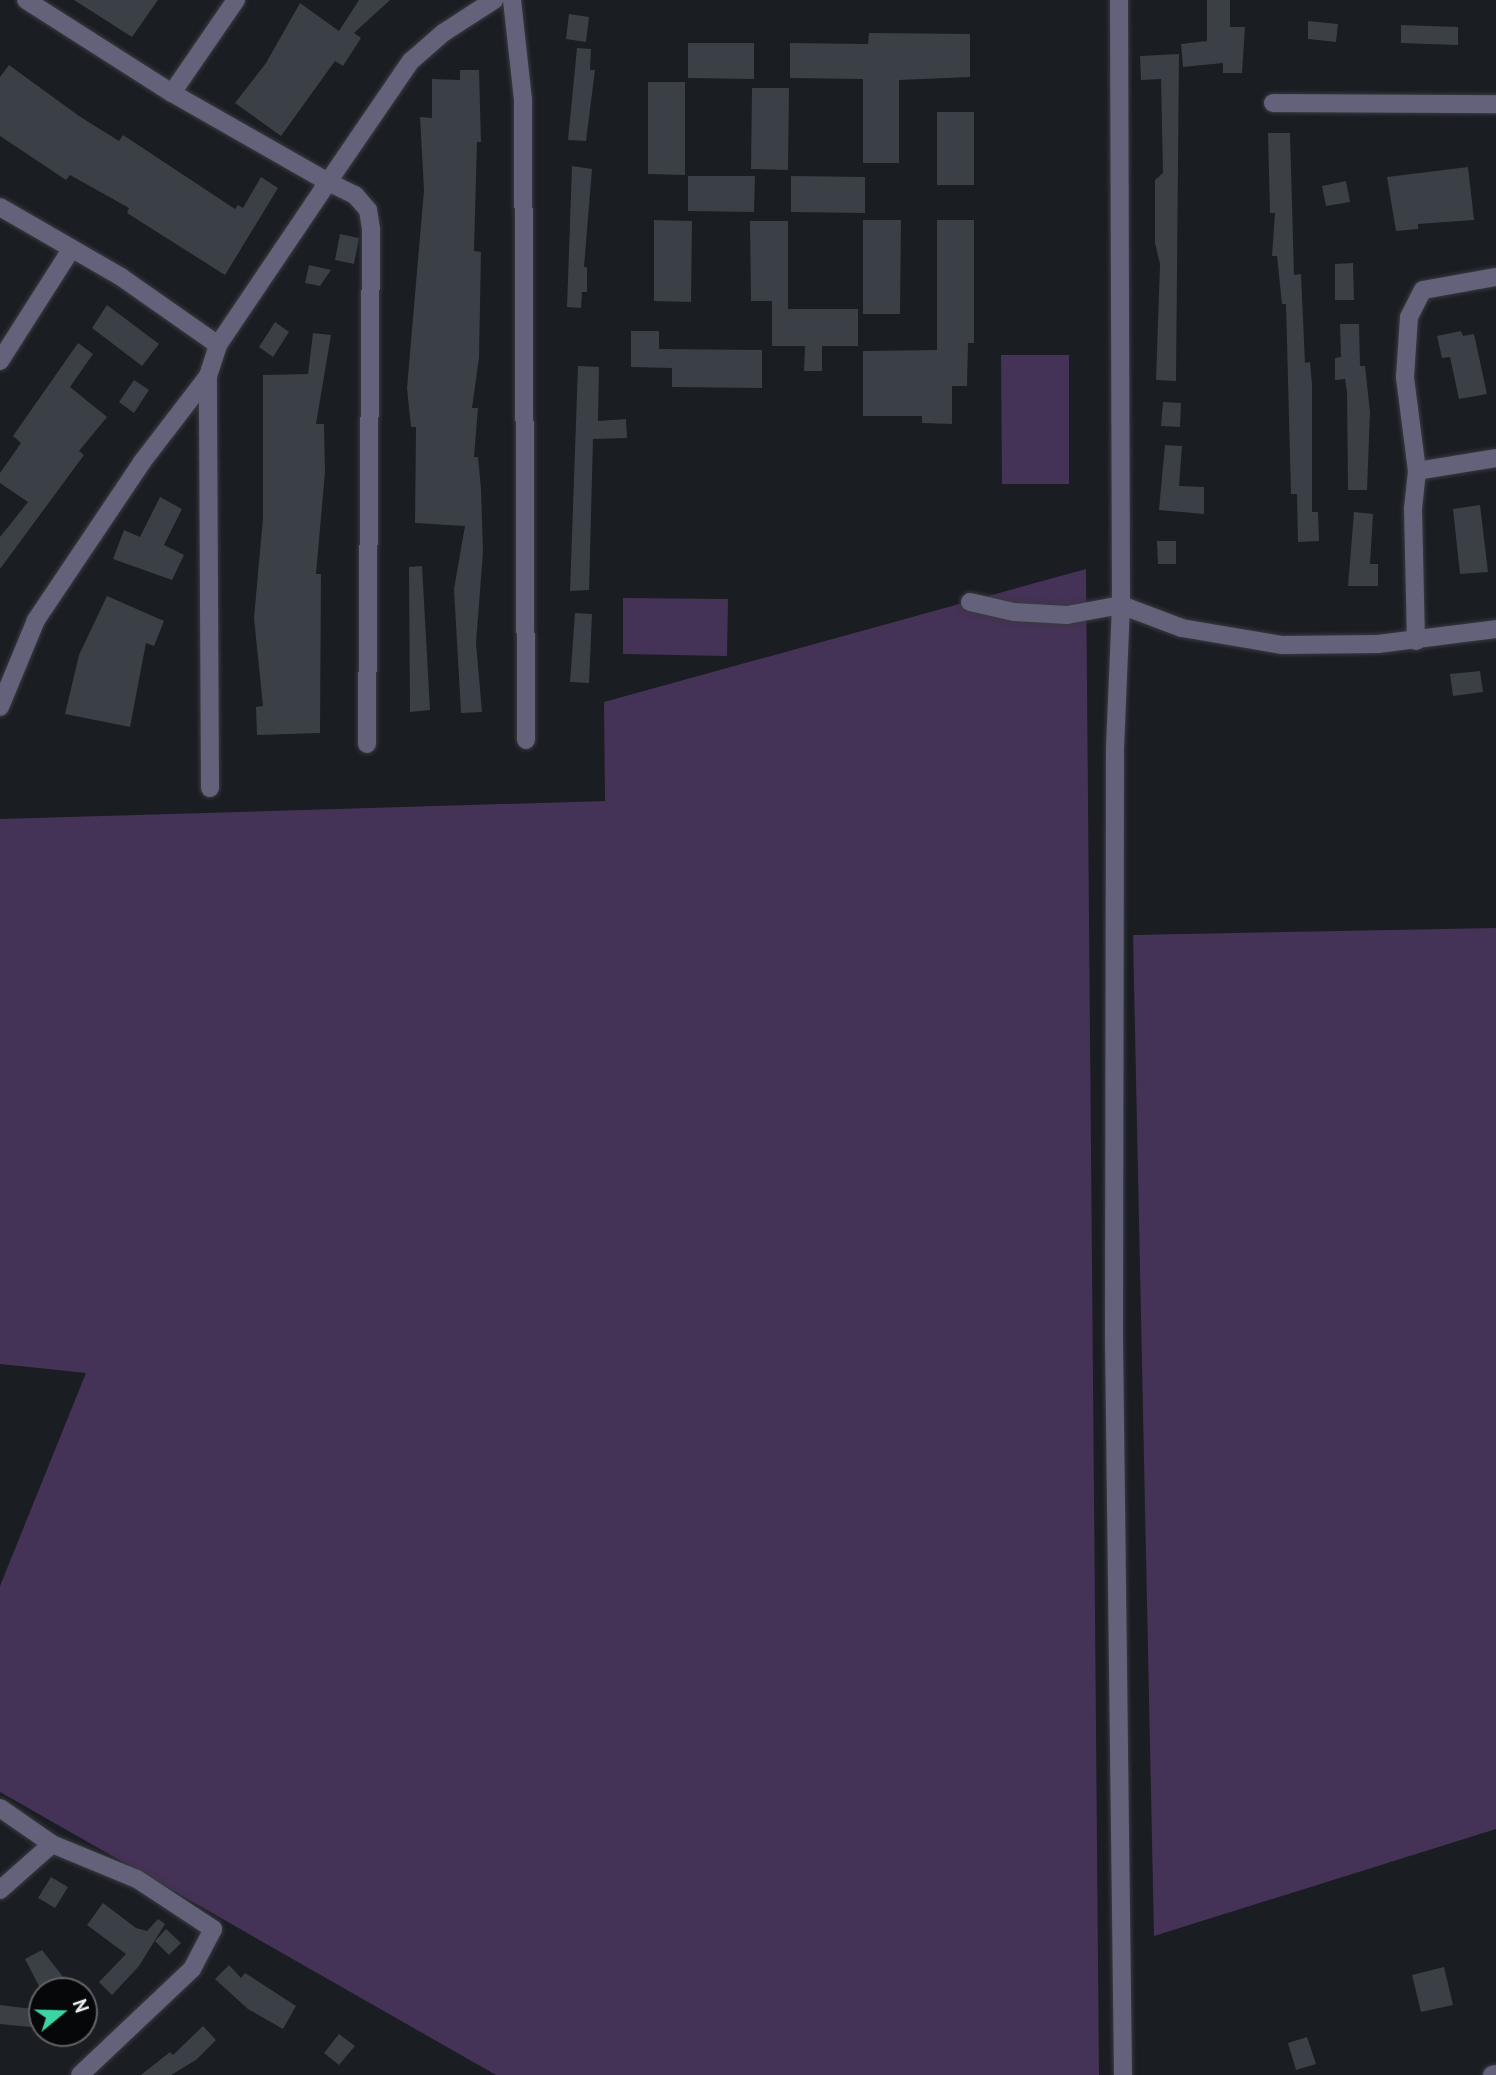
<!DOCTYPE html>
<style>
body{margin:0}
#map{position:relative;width:1496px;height:2075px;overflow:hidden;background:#1a1d22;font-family:"PT Sans",sans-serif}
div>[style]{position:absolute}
.green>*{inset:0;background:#453257}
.building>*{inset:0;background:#3a4045}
.roads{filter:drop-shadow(0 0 2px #383a3f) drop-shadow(0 0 2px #383a3f)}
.street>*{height:18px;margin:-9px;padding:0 9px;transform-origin:9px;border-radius:9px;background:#63627a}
span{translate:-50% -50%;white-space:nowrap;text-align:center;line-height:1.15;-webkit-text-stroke:5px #060709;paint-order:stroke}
.north{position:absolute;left:28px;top:1977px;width:70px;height:70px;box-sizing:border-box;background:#060709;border:2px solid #626366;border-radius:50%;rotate:71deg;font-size:19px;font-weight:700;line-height:28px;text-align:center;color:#edeef2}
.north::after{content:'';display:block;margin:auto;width:24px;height:32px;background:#3dd4a3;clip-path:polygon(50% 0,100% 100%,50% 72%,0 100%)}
</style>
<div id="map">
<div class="green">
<div style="clip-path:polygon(1001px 355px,1069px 355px,1069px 484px,1002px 484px)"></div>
<div style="clip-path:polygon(1086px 569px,1099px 2075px,496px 2075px,0 1792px,0 1586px,86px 1373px,0 1364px,0 819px,605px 801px,604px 702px)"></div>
<div style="clip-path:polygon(623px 598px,728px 599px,727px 656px,623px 654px)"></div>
<div style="clip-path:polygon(1496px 928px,1496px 1829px,1154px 1936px,1133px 935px)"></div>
</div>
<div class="building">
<div style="clip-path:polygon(74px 0,158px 0,132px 37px)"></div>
<div style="clip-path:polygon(359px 0,390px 0,354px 33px,361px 38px,343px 66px,335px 61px,281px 136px,235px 103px,266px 63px,300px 3px,339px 31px)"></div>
<div style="clip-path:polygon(1207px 0,1230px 0,1230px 27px,1245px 27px,1242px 73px,1223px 73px,1223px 63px,1183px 67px,1181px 44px,1207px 41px)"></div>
<div style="clip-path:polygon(569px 14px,589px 17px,586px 42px,566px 39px)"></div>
<div style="clip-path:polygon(1308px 21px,1338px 24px,1336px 42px,1308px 39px)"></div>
<div style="clip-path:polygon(1401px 25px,1458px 27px,1458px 45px,1401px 43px)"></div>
<div style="clip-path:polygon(869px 33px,970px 34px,970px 77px,899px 80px,899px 163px,863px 163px,863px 79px,790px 78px,790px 43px,868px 44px)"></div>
<div style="clip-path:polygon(688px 43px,754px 43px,754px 79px,688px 78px)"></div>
<div style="clip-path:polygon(577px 48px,591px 49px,590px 70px,595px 70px,586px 141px,568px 140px)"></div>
<div style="clip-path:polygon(1179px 54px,1176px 381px,1156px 380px,1160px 264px,1155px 243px,1155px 180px,1163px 173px,1161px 79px,1141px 80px,1140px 56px)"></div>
<div style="clip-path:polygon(9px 65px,79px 116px,119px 141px,123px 135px,235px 209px,238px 205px,243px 208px,261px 177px,278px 188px,225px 275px,127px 213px,129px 208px,70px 175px,66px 180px,0 136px,0 77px)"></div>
<div style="clip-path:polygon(460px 70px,479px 70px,481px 142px,477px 142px,474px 251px,481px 252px,479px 358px,472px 408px,478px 408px,474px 457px,478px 457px,481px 489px,483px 552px,476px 643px,482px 712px,461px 713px,454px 589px,465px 526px,415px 523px,416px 427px,411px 427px,407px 388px,424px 190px,420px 117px,432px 118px,432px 79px,460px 80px)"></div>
<div style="clip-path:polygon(648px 82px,685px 82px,685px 175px,648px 174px)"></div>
<div style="clip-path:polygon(752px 88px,789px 88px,788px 170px,751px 169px)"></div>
<div style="clip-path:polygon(937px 112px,974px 112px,974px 185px,937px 185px)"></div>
<div style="clip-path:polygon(1268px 133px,1290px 133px,1294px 275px,1301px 274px,1305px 363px,1310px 362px,1312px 384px,1312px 512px,1318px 512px,1319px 541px,1298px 542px,1297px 494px,1291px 494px,1286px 304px,1282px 304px,1277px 256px,1272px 256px,1275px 213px,1270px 213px)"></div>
<div style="clip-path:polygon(572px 166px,592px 169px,584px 267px,587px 267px,587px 292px,582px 292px,581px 308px,567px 307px)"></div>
<div style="clip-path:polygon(1468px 167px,1474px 220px,1418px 224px,1418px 229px,1396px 231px,1387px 177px)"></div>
<div style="clip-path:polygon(688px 176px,755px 176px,754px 212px,688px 211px)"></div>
<div style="clip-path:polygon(791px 176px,865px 177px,865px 213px,791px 212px)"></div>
<div style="clip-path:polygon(1346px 181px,1350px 202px,1326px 206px,1322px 186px)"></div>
<div style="clip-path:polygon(654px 220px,692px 221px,691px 302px,654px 301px)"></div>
<div style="clip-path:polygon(863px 220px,901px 220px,900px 314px,863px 314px)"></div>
<div style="clip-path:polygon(937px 220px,974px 220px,974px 343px,968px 343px,967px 386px,952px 386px,952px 424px,922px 423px,922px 416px,863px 416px,863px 351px,937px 350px)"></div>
<div style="clip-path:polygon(750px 221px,788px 221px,788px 309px,858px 309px,858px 346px,822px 346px,822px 371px,804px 371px,805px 346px,772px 346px,772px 301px,751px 301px)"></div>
<div style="clip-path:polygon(340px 234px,359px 238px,354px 264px,335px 260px)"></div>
<div style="clip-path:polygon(1353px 263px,1354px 300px,1335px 300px,1335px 264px)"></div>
<div style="clip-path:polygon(309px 265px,331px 270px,320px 286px,305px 283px)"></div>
<div style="clip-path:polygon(107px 305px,159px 344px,142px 366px,92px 328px)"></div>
<div style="clip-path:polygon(275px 322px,289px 332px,273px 357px,259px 347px)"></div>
<div style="clip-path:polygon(1340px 324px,1359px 324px,1360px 366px,1365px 366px,1370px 412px,1367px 490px,1348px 490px,1347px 392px,1345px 379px,1335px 380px,1335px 358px,1341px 357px)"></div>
<div style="clip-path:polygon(631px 331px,659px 331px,659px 349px,762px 350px,762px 388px,672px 387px,672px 368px,631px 367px)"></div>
<div style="clip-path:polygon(1461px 331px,1463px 336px,1474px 334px,1487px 394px,1459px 399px,1450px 357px,1442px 358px,1437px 336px)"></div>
<div style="clip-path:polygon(313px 333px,331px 335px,316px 424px,324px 424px,325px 472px,316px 574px,321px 574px,320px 733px,257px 735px,256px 707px,263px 706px,254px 618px,263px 518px,263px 375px,308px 374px)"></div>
<div style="clip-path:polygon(78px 343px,93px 354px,70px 387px,107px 417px,79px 451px,84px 455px,0 569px,0 537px,28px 502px,0 483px,0 473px,21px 443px,13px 436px)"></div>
<div style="clip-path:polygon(578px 366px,599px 367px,598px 421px,626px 419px,627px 438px,593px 439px,589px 590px,570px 591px)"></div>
<div style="clip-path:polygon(134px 380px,149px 390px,134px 413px,119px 402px)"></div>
<div style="clip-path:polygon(1163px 402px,1181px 403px,1180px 427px,1161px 426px)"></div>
<div style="clip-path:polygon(1165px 445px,1182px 446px,1179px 486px,1204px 487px,1204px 514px,1159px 510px)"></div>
<div style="clip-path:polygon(160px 497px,182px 509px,164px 545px,184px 555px,172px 580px,113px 559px,124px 530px,140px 537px)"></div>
<div style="clip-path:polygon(1480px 505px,1488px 572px,1460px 574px,1453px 509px)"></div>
<div style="clip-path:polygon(1354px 512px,1373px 514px,1370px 564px,1378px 564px,1378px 586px,1348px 586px)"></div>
<div style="clip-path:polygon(1157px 541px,1176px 541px,1176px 564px,1158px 564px)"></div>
<div style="clip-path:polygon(422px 566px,430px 710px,410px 712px,409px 567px)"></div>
<div style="clip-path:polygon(107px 596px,164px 621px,154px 646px,146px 643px,130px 727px,65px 714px,79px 655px)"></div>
<div style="clip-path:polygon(575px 613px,592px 614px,589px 683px,570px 682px)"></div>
<div style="clip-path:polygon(1480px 671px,1483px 692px,1453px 696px,1450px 674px)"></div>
<div style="clip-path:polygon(51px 1877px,68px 1887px,55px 1908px,38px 1898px)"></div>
<div style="clip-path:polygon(103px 1903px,136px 1928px,147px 1931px,158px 1919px,165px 1924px,139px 1966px,112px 1995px,99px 1982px,126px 1954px,87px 1925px)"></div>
<div style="clip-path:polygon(166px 1929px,181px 1943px,169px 1955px,155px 1941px)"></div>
<div style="clip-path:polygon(42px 1950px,64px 1978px,41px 1990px,25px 1959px)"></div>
<div style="clip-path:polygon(229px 1965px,241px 1978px,245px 1973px,296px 2006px,283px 2029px,248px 2009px,215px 1979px)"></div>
<div style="clip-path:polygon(1444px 1967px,1453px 2005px,1421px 2012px,1412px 1975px)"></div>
<div style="clip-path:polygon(0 2005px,33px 2009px,31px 2027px,0 2024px)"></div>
<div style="clip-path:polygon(203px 2026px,216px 2040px,196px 2060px,171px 2075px,141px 2075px,170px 2052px,173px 2055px)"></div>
<div style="clip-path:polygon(339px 2034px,355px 2046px,339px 2065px,324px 2053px)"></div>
<div style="clip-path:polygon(1307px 2037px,1316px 2064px,1296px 2070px,1288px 2043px)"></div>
</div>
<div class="roads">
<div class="street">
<div style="left:26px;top:0;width:173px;rotate:32.5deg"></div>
<div style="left:172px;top:93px;width:180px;rotate:29.7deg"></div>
<div style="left:328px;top:182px;width:147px;rotate:-55.6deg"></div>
<div style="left:411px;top:61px;width:43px;rotate:-41.2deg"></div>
<div style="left:443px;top:33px;width:61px;rotate:-32.9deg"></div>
<div style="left:512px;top:0;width:101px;rotate:83.7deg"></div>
<div style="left:523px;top:100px;width:640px;rotate:89.73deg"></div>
<div style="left:1119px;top:0;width:605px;rotate:89.81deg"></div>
<div style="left:1121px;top:605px;width:144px;rotate:92.4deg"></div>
<div style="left:1115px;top:749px;width:590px;rotate:90.1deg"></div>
<div style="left:1114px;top:1339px;width:736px;rotate:89.3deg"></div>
<div style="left:172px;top:93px;width:113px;rotate:-55.5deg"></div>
<div style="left:1273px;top:103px;width:223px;rotate:0.3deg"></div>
<div style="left:0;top:207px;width:140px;rotate:30deg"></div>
<div style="left:121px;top:277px;width:118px;rotate:35deg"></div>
<div style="left:0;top:361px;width:130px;rotate:-57.5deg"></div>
<div style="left:1417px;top:471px;width:80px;rotate:-9.3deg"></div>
<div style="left:970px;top:602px;width:45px;rotate:12.8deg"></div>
<div style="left:1014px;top:612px;width:53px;rotate:3.2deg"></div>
<div style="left:1067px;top:615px;width:55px;rotate:-10.5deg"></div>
<div style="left:1121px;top:605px;width:65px;rotate:20.7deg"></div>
<div style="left:1182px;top:628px;width:102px;rotate:9.6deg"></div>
<div style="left:1283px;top:645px;width:95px;rotate:-0.6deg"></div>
<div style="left:1378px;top:644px;width:119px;rotate:-7.2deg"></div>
<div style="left:1416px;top:641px;width:132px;rotate:-91.3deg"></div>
<div style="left:1413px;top:509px;width:38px;rotate:-84deg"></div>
<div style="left:1417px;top:471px;width:95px;rotate:-97.3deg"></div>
<div style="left:1405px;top:377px;width:60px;rotate:-86.2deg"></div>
<div style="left:1409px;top:317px;width:30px;rotate:-63deg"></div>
<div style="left:1423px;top:290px;width:74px;rotate:-10.1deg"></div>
<div style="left:0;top:707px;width:94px;rotate:-67.5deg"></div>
<div style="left:36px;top:620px;width:190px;rotate:-56.1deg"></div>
<div style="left:142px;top:462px;width:108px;rotate:-52.5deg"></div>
<div style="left:210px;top:788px;width:412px;rotate:-90.3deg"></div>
<div style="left:208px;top:376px;width:33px;rotate:-72deg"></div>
<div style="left:218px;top:345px;width:197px;rotate:-56deg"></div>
<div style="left:328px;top:182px;width:30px;rotate:26deg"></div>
<div style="left:355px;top:195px;width:20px;rotate:49deg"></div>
<div style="left:368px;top:210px;width:19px;rotate:81deg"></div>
<div style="left:371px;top:229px;width:515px;rotate:90.45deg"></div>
<div style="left:0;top:1808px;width:63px;rotate:34.7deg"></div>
<div style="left:52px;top:1844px;width:92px;rotate:22.4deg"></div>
<div style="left:137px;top:1879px;width:91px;rotate:33.3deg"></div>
<div style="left:213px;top:1929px;width:45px;rotate:117.7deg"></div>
<div style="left:192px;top:1969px;width:154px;rotate:136.6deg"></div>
<div style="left:0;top:1890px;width:69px;rotate:-41.5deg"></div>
<div style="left:1492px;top:2075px;width:4px;rotate:-14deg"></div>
</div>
</div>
<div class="north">N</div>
</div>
